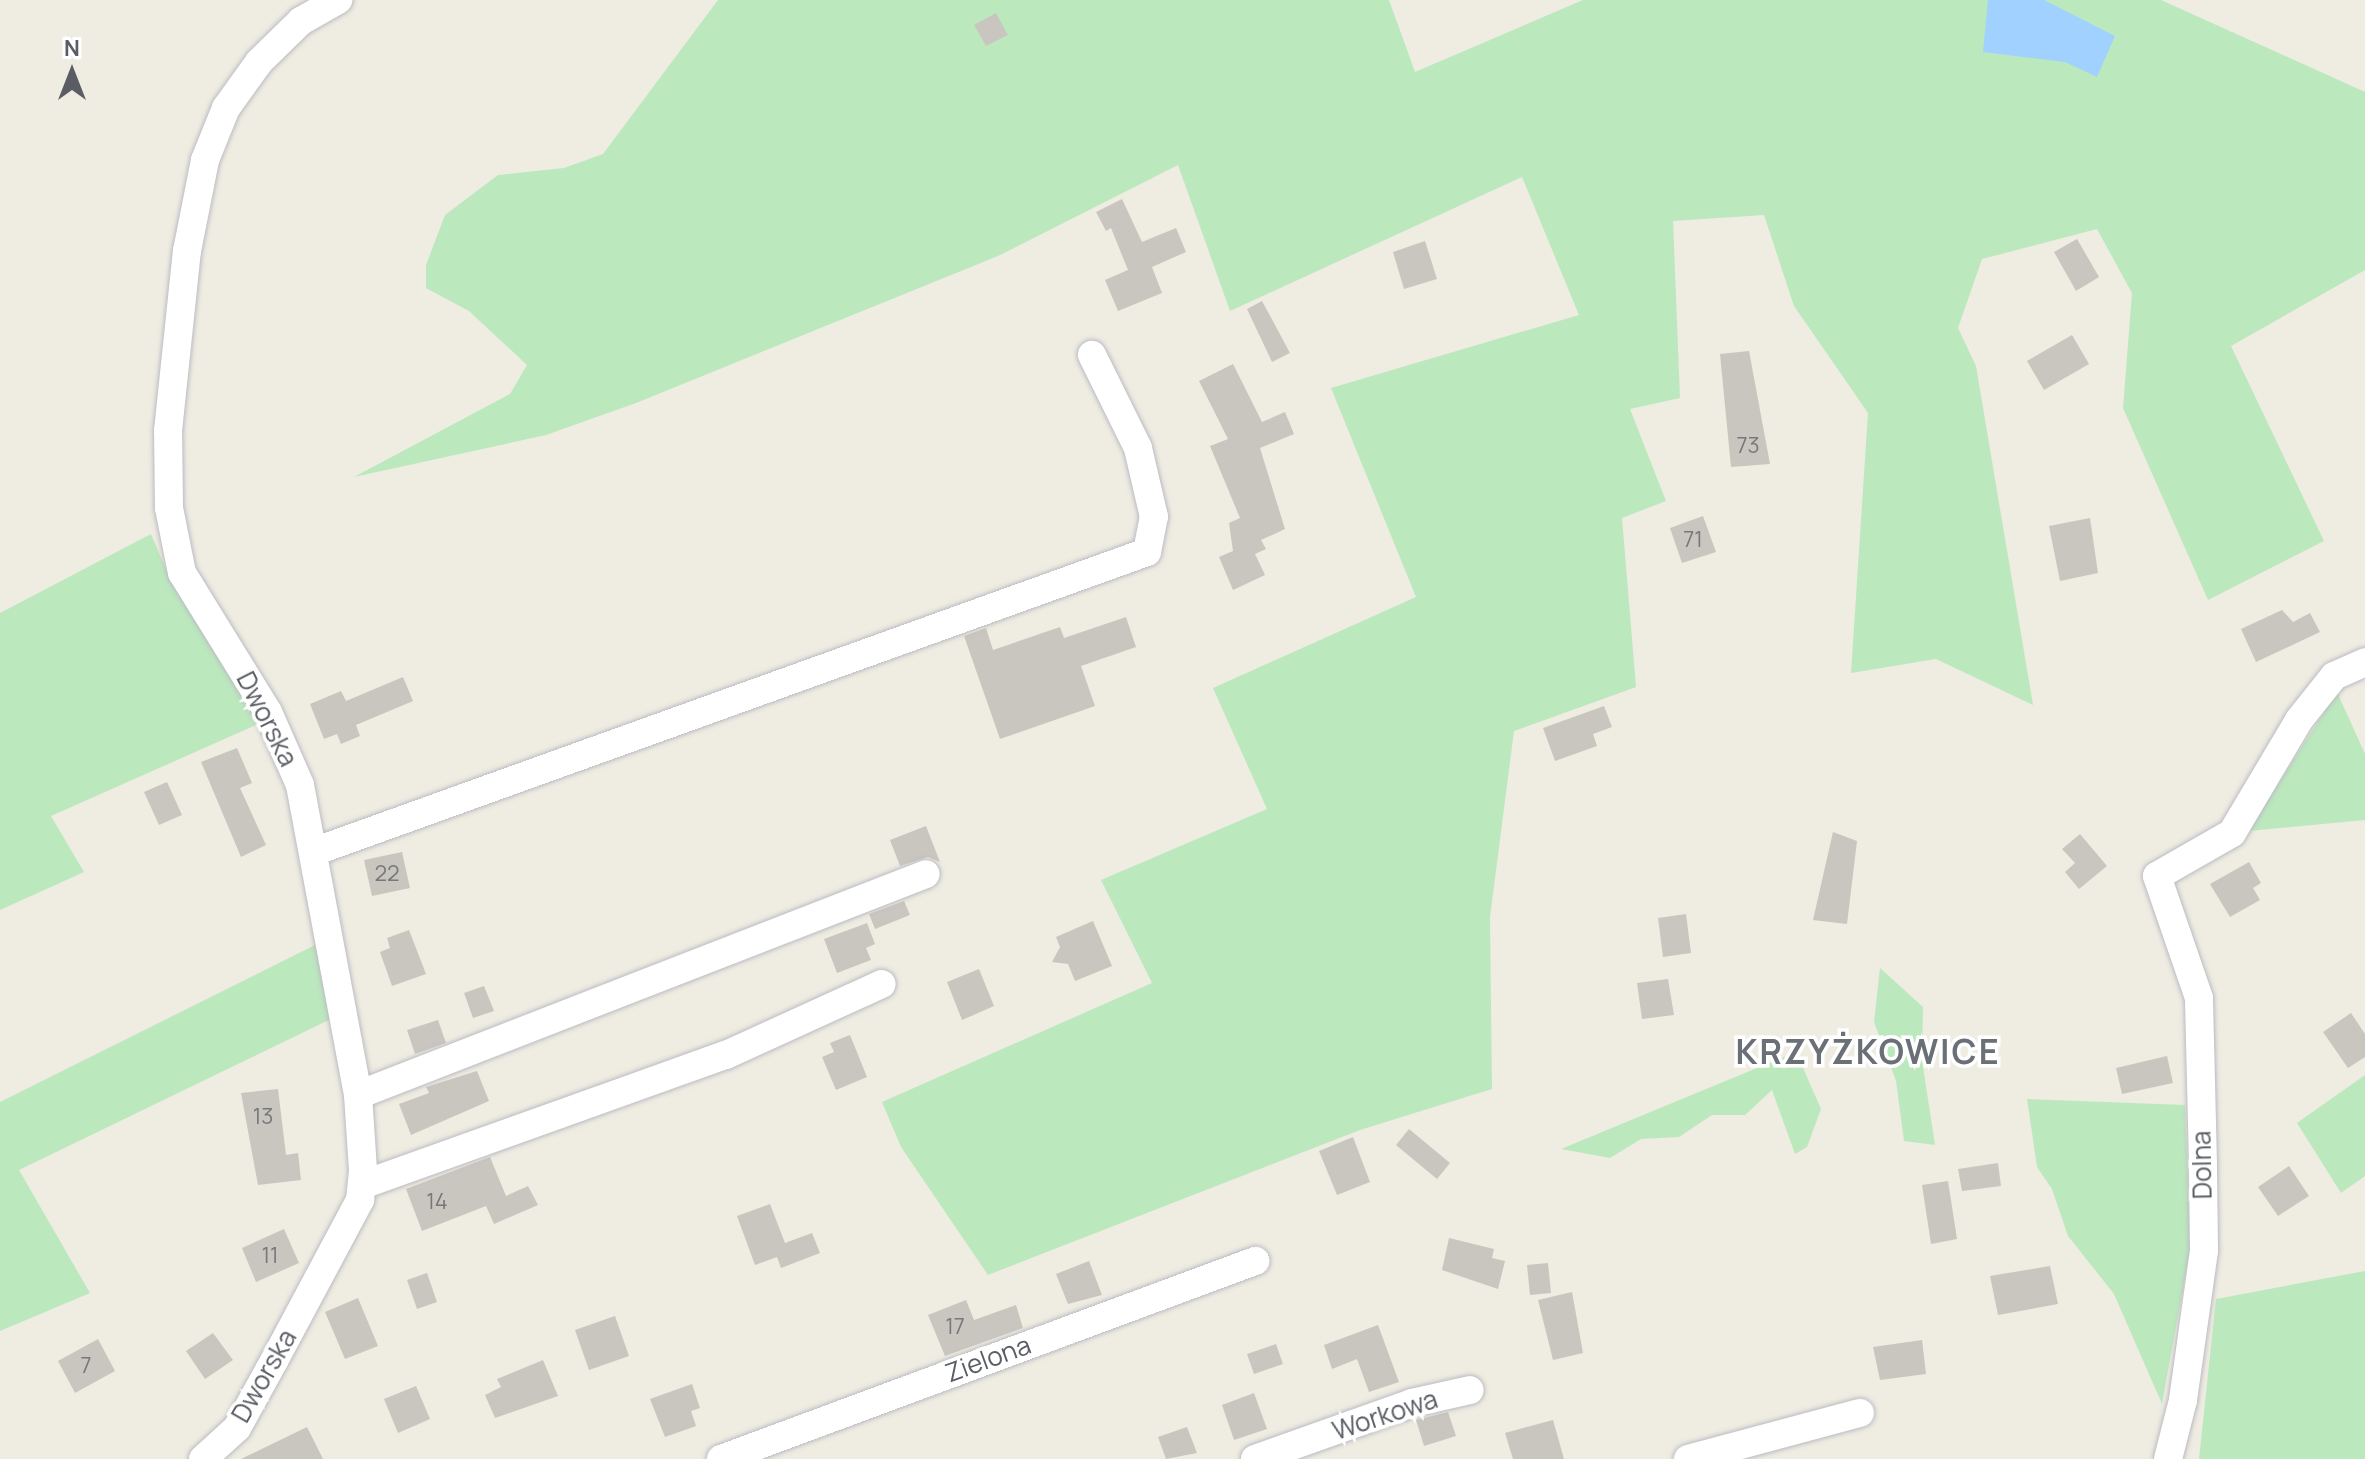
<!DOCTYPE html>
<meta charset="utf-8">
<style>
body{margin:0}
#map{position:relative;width:2365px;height:1459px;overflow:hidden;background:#efece2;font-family:Manrope,sans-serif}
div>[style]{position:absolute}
.green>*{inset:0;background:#bce8be}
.water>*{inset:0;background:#a1d1ff}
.building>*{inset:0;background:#c9c6bf}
.roads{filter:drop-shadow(0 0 2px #babcc2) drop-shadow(0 0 2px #babcc2)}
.minor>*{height:28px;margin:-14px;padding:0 14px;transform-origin:14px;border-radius:14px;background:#fff}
span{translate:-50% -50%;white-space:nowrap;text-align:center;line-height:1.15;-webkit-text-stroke:7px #fff;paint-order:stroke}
.number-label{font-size:22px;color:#76787b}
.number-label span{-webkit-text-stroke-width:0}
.street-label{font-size:26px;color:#5a5e64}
.district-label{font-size:34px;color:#6b7076;font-weight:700;letter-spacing:2px}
.north{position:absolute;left:32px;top:32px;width:80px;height:80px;-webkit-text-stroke:6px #fff;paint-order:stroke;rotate:0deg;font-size:22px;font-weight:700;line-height:32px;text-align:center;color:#5a5e64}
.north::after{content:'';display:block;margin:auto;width:28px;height:36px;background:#5a5e64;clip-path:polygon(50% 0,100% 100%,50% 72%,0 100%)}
</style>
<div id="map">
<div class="green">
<div style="clip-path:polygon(718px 0,1389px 0,1415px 72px,1583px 0,2161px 0,2365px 92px,2365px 270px,2231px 346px,2324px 541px,2208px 600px,2123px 408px,2132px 293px,2097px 229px,1982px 259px,1958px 328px,1976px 366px,2033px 705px,1936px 659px,1851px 673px,1868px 413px,1794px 306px,1764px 215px,1673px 221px,1680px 398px,1630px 409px,1666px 501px,1622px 518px,1636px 687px,1514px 731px,1490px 917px,1492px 1089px,1360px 1130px,988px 1275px,901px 1147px,882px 1102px,1152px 983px,1101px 880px,1267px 809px,1213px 688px,1416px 597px,1331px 388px,1579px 315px,1522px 177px,1230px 311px,1178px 165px,998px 256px,636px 403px,546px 435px,354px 477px,510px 394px,527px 365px,469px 311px,426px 288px,426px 265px,445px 215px,498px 175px,564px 168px,603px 154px)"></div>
<div style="clip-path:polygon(151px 534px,172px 583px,263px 722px,51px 816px,84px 872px,0 910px,0 613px)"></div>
<div style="clip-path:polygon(2337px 692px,2365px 754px,2365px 820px,2248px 831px)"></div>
<div style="clip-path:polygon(319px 943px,333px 1018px,19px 1170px,90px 1293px,0 1331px,0 1102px)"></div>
<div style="clip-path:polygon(1880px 968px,1923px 1007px,1922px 1060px,1935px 1145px,1904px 1141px,1896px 1081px,1874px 1022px)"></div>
<div style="clip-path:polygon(1796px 1052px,1821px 1109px,1807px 1147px,1795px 1154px,1772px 1090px,1745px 1115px,1712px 1115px,1679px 1137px,1641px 1139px,1610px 1158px,1561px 1149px)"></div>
<div style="clip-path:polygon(2365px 1075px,2365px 1176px,2341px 1193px,2297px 1123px)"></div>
<div style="clip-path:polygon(2027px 1099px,2185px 1105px,2190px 1250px,2162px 1404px,2114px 1294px,2068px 1236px,2052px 1189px,2037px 1167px)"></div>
<div style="clip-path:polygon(2365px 1271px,2365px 1459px,2199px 1459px,2216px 1299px)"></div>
</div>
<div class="water">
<div style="clip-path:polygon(1988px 0,2044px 0,2115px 36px,2097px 77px,2065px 62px,1983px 52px)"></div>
</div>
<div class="building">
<div style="clip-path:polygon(996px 13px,1008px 35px,986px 46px,974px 25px)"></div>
<div style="clip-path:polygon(1122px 199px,1142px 242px,1176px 228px,1186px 252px,1152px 267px,1162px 293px,1118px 311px,1105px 280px,1128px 270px,1111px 228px,1106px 231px,1096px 212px)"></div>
<div style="clip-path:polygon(2077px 239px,2099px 277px,2076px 291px,2054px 252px)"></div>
<div style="clip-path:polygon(1425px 241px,1437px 279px,1404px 289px,1393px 252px)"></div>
<div style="clip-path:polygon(1262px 301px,1290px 353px,1272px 362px,1247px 309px)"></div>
<div style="clip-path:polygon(2072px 335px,2089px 364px,2044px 390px,2027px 361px)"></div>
<div style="clip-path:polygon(1749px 351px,1770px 464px,1731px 467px,1720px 354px)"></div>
<div style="clip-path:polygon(1233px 364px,1262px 422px,1285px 412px,1294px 434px,1260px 448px,1285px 529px,1261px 540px,1266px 549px,1255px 554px,1265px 575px,1233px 590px,1219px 557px,1233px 551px,1229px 523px,1240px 518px,1210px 446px,1228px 439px,1199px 381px)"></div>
<div style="clip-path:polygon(1703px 516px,1716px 552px,1682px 563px,1670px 528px)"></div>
<div style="clip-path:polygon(2090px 518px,2098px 573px,2060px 581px,2049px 526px)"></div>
<div style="clip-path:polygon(2282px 610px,2293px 622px,2310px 613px,2320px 632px,2256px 662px,2241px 629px)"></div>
<div style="clip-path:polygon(1126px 617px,1136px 647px,1081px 666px,1095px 706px,1000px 739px,964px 636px,986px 628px,993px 650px,1060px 627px,1064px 638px)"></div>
<div style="clip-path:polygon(403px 677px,413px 701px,356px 725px,360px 736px,341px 744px,337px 734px,324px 739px,310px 704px,341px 691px,346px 701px)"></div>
<div style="clip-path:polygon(1604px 706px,1612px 727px,1593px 734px,1597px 746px,1555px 761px,1543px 728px)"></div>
<div style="clip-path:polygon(237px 748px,252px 783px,240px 788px,266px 845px,241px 857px,201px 762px)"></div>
<div style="clip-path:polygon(167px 782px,182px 815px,159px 825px,144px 792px)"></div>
<div style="clip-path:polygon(926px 826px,940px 862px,928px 857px,900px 866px,890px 840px)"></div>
<div style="clip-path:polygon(1833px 832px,1857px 841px,1847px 924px,1813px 920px)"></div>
<div style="clip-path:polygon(2080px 834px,2107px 866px,2079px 889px,2065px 872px,2075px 863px,2062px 849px)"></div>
<div style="clip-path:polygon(402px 852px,410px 888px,372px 896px,364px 860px)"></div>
<div style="clip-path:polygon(2249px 862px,2261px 883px,2253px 888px,2260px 900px,2230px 917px,2210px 884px)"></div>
<div style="clip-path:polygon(904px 901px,910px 915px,875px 929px,869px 914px)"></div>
<div style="clip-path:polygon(1686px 914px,1691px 953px,1663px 957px,1658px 918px)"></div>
<div style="clip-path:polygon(1093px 921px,1112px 966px,1075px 981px,1068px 964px,1052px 962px,1060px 947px,1056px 937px)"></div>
<div style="clip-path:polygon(867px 923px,875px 944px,866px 948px,871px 960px,837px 973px,824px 939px)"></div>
<div style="clip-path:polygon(409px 930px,426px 974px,392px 986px,380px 952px,390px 948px,387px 938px)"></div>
<div style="clip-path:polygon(979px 969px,994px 1006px,962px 1020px,947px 982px)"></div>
<div style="clip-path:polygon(1668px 979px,1674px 1015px,1642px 1019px,1637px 983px)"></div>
<div style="clip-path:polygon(484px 986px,494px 1011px,473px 1018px,464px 993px)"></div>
<div style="clip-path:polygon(2351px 1013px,2365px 1034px,2365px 1057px,2348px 1068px,2323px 1032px)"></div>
<div style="clip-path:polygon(438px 1020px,446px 1043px,415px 1054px,407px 1030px)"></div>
<div style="clip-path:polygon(850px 1035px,867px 1077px,836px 1090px,822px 1057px,834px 1052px,830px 1043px)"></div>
<div style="clip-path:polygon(2167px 1056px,2173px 1083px,2122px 1094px,2116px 1068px)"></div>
<div style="clip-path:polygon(477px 1071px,489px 1101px,411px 1135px,399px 1104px,429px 1093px,426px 1087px)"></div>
<div style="clip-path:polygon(278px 1089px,286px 1155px,298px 1153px,301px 1180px,258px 1185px,241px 1093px)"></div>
<div style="clip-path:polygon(1409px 1129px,1450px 1163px,1437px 1179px,1396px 1145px)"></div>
<div style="clip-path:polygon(1353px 1137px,1370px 1182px,1337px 1195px,1319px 1151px)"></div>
<div style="clip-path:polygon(490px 1157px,506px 1196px,528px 1186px,538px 1205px,494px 1224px,486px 1206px,422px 1231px,406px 1189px)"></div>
<div style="clip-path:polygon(1998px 1163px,2001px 1186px,1962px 1191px,1958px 1169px)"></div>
<div style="clip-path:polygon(2289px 1166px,2309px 1196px,2278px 1216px,2258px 1187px)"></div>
<div style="clip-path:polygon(1948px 1181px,1957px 1239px,1931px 1244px,1922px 1185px)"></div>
<div style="clip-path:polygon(770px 1204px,785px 1243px,812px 1233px,820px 1253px,781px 1268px,777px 1257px,755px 1265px,737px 1216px)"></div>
<div style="clip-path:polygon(284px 1229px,299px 1263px,256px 1282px,242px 1248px)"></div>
<div style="clip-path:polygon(1449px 1238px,1494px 1249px,1492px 1258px,1505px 1261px,1498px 1289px,1442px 1270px)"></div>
<div style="clip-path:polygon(1089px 1261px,1102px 1295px,1068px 1304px,1056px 1274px)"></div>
<div style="clip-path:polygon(1548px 1263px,1551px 1293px,1530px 1295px,1527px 1265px)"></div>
<div style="clip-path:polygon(2050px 1266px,2058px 1304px,1998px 1315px,1990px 1276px)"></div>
<div style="clip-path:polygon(427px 1273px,437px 1302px,417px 1309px,407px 1280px)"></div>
<div style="clip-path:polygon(1572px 1292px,1583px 1353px,1553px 1360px,1538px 1300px)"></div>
<div style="clip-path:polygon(358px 1298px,378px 1346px,345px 1359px,325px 1312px)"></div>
<div style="clip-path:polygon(966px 1300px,974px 1320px,1016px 1305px,1023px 1328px,945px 1356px,928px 1315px)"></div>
<div style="clip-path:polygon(615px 1316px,629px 1356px,589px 1370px,575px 1330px)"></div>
<div style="clip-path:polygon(1378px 1325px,1399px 1382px,1369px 1392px,1357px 1359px,1332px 1369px,1324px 1345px)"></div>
<div style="clip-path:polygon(213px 1333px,233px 1360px,205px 1379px,186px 1351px)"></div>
<div style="clip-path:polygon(98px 1339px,115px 1371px,75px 1393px,58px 1361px)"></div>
<div style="clip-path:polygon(1922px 1340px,1926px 1374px,1880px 1380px,1873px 1347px)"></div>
<div style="clip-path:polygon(1276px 1344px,1283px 1364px,1254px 1374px,1247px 1354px)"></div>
<div style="clip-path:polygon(543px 1360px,558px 1396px,495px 1418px,485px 1395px,501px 1387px,497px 1379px)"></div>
<div style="clip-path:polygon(692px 1384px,700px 1408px,691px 1411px,696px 1426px,665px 1437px,650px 1399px)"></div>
<div style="clip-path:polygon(416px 1386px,430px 1419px,398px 1433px,384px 1399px)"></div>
<div style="clip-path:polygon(1254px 1393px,1267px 1429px,1234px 1440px,1222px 1405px)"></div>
<div style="clip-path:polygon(1448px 1412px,1456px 1436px,1424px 1446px,1416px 1420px)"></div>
<div style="clip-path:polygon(1553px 1420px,1564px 1459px,1513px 1459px,1505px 1433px)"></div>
<div style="clip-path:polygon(307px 1427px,323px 1459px,241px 1459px)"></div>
<div style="clip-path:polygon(1187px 1427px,1197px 1453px,1166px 1459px,1158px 1437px)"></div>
</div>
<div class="roads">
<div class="minor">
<div style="left:316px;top:851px;width:883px;rotate:-19.79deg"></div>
<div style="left:1147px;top:552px;width:36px;rotate:-79deg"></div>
<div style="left:1154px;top:517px;width:71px;rotate:-103.1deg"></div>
<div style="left:1138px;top:448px;width:104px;rotate:-116.3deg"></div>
<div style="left:358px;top:1095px;width:609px;rotate:-21.26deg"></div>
<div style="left:362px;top:1185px;width:387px;rotate:-19.7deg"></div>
<div style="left:726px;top:1055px;width:171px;rotate:-24.5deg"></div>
<div style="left:203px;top:1459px;width:46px;rotate:-42.4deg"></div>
<div style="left:237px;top:1428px;width:77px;rotate:-61.1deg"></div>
<div style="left:274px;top:1361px;width:183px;rotate:-61.9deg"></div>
<div style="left:360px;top:1200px;width:30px;rotate:-84deg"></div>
<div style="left:363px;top:1170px;width:75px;rotate:-93.8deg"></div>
<div style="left:358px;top:1095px;width:315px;rotate:-100.6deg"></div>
<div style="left:300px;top:785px;width:80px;rotate:-113.7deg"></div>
<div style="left:268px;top:712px;width:163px;rotate:-121.7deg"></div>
<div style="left:182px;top:573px;width:66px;rotate:-101.3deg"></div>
<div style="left:169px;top:508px;width:77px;rotate:-90.7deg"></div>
<div style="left:168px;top:431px;width:181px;rotate:-84deg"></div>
<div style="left:187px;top:251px;width:93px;rotate:-78.8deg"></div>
<div style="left:205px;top:160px;width:56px;rotate:-68deg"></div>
<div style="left:226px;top:108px;width:57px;rotate:-54.3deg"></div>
<div style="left:259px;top:62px;width:59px;rotate:-44.3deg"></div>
<div style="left:301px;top:21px;width:43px;rotate:-29.6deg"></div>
<div style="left:721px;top:1459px;width:570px;rotate:-20.34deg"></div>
<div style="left:1255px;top:1459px;width:167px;rotate:-19.6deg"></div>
<div style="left:1412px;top:1403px;width:59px;rotate:-12.6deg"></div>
<div style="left:1688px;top:1459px;width:178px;rotate:-15deg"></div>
<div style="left:2168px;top:1459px;width:61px;rotate:-75.7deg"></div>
<div style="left:2183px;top:1400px;width:150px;rotate:-82deg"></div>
<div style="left:2204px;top:1251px;width:87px;rotate:-90.7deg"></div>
<div style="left:2203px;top:1164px;width:166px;rotate:-91.4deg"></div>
<div style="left:2199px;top:998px;width:129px;rotate:-109deg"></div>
<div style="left:2157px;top:876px;width:86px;rotate:-29.8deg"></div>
<div style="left:2232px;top:833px;width:131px;rotate:-59.3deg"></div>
<div style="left:2299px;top:720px;width:56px;rotate:-51.5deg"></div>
<div style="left:2334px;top:676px;width:34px;rotate:-24deg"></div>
</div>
</div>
<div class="number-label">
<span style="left:1748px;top:446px">73</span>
<span style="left:1693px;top:540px">71</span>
<span style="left:387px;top:874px">22</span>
<span style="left:263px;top:1117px">13</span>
<span style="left:437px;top:1202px">14</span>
<span style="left:270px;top:1256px">11</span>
<span style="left:955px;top:1327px">17</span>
<span style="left:86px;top:1366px">7</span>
</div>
<div class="street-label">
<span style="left:267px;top:719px;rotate:63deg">Dworska</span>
<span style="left:2202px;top:1165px;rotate:-91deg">Dolna</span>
<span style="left:988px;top:1359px;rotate:-20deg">Zielona</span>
<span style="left:264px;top:1376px;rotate:-60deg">Dworska</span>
<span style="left:1385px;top:1415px;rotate:-18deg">Workowa</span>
</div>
<div class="district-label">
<span style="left:1868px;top:1052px">KRZYŻKOWICE</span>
</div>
<div class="north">N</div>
</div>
